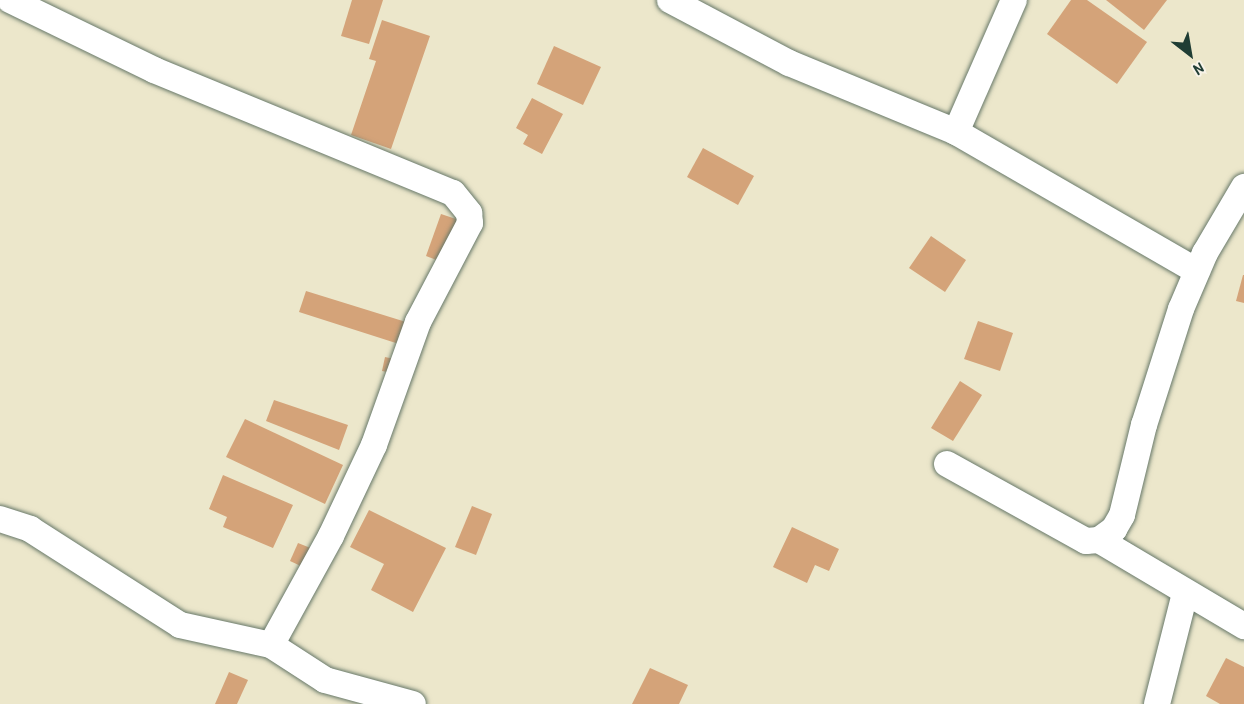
<!DOCTYPE html>
<style>
body{margin:0}
#map{position:relative;width:1244px;height:704px;overflow:hidden;background:#ece7cb;font-family:"Patrick Hand",sans-serif}
div>[style]{position:absolute}
.building>*{inset:0;background:#d4a379}
.roads{filter:drop-shadow(0 0 2px #677869) drop-shadow(0 0 2px #677869)}
.street>*{height:26px;margin:-13px;padding:0 13px;transform-origin:13px;border-radius:13px;background:#fff}
span{translate:-50% -50%;white-space:nowrap;text-align:center;line-height:1.15;-webkit-text-stroke:4.5px #f7f3e8;paint-order:stroke}
.north{position:absolute;left:1160px;top:24px;width:60px;height:60px;-webkit-text-stroke:4px #f7f3e8;paint-order:stroke;rotate:149deg;font-size:16px;font-weight:700;line-height:24px;text-align:center;color:#1f3d34}
.north::after{content:'';display:block;margin:auto;width:21px;height:27px;background:#1f3d34;clip-path:polygon(50% 0,100% 100%,50% 72%,0 100%)}
</style>
<div id="map">
<div class="building">
<div style="clip-path:polygon(352px 0,383px 0,369px 44px,341px 36px)"></div>
<div style="clip-path:polygon(1071px 0,1087px 0,1147px 42px,1117px 84px,1047px 34px)"></div>
<div style="clip-path:polygon(1106px 0,1167px 0,1144px 30px)"></div>
<div style="clip-path:polygon(382px 20px,430px 36px,391px 149px,351px 135px,376px 61px,369px 59px)"></div>
<div style="clip-path:polygon(554px 46px,601px 67px,583px 105px,537px 84px)"></div>
<div style="clip-path:polygon(532px 98px,563px 114px,542px 154px,523px 144px,528px 135px,516px 128px)"></div>
<div style="clip-path:polygon(703px 148px,754px 176px,738px 205px,687px 177px)"></div>
<div style="clip-path:polygon(441px 214px,462px 221px,447px 264px,426px 256px)"></div>
<div style="clip-path:polygon(931px 236px,966px 260px,945px 292px,909px 268px)"></div>
<div style="clip-path:polygon(1243px 275px,1244px 275px,1244px 303px,1236px 301px)"></div>
<div style="clip-path:polygon(306px 291px,406px 322px,399px 344px,299px 312px)"></div>
<div style="clip-path:polygon(978px 321px,1013px 333px,1000px 371px,964px 359px)"></div>
<div style="clip-path:polygon(385px 357px,394px 359px,392px 373px,382px 371px)"></div>
<div style="clip-path:polygon(960px 381px,982px 395px,953px 441px,931px 428px)"></div>
<div style="clip-path:polygon(274px 400px,348px 425px,339px 450px,266px 421px)"></div>
<div style="clip-path:polygon(245px 419px,343px 465px,325px 504px,226px 457px)"></div>
<div style="clip-path:polygon(223px 475px,293px 505px,273px 548px,223px 527px,227px 517px,209px 509px)"></div>
<div style="clip-path:polygon(472px 506px,492px 514px,476px 555px,455px 547px)"></div>
<div style="clip-path:polygon(369px 510px,446px 548px,413px 612px,371px 590px,384px 564px,350px 547px)"></div>
<div style="clip-path:polygon(792px 527px,839px 549px,829px 571px,815px 565px,807px 583px,773px 567px)"></div>
<div style="clip-path:polygon(298px 543px,313px 549px,305px 568px,290px 561px)"></div>
<div style="clip-path:polygon(1226px 658px,1244px 667px,1244px 704px,1220px 704px,1206px 696px)"></div>
<div style="clip-path:polygon(650px 668px,688px 685px,679px 704px,632px 704px)"></div>
<div style="clip-path:polygon(229px 672px,248px 680px,237px 704px,215px 704px)"></div>
</div>
<div class="roads">
<div class="street">
<div style="left:10px;top:0;width:160px;rotate:25.9deg"></div>
<div style="left:154px;top:70px;width:323px;rotate:22.4deg"></div>
<div style="left:453px;top:193px;width:26px;rotate:51deg"></div>
<div style="left:469px;top:213px;width:10px;rotate:84deg"></div>
<div style="left:470px;top:223px;width:112px;rotate:117.7deg"></div>
<div style="left:418px;top:322px;width:131px;rotate:109.7deg"></div>
<div style="left:374px;top:445px;width:101px;rotate:115.3deg"></div>
<div style="left:331px;top:536px;width:124px;rotate:118.8deg"></div>
<div style="left:670px;top:0;width:135px;rotate:27.9deg"></div>
<div style="left:789px;top:63px;width:181px;rotate:22.4deg"></div>
<div style="left:956px;top:132px;width:278px;rotate:30deg"></div>
<div style="left:956px;top:132px;width:144px;rotate:-66.3deg"></div>
<div style="left:947px;top:464px;width:159px;rotate:29deg"></div>
<div style="left:1086px;top:541px;width:13px;rotate:-4deg"></div>
<div style="left:1099px;top:540px;width:19px;rotate:-36deg"></div>
<div style="left:1114px;top:529px;width:16px;rotate:-60deg"></div>
<div style="left:1122px;top:515px;width:93px;rotate:-76.3deg"></div>
<div style="left:1144px;top:425px;width:122px;rotate:-72.3deg"></div>
<div style="left:1181px;top:309px;width:61px;rotate:-66.8deg"></div>
<div style="left:1205px;top:253px;width:77px;rotate:-59.4deg"></div>
<div style="left:0;top:519px;width:32px;rotate:18deg"></div>
<div style="left:30px;top:529px;width:178px;rotate:32.6deg"></div>
<div style="left:180px;top:625px;width:93px;rotate:12.4deg"></div>
<div style="left:271px;top:645px;width:64px;rotate:32.9deg"></div>
<div style="left:325px;top:680px;width:91px;rotate:15.3deg"></div>
<div style="left:1099px;top:540px;width:169px;rotate:30.7deg"></div>
<div style="left:1157px;top:704px;width:114px;rotate:-75.8deg"></div>
</div>
</div>
<div class="north">N</div>
</div>
